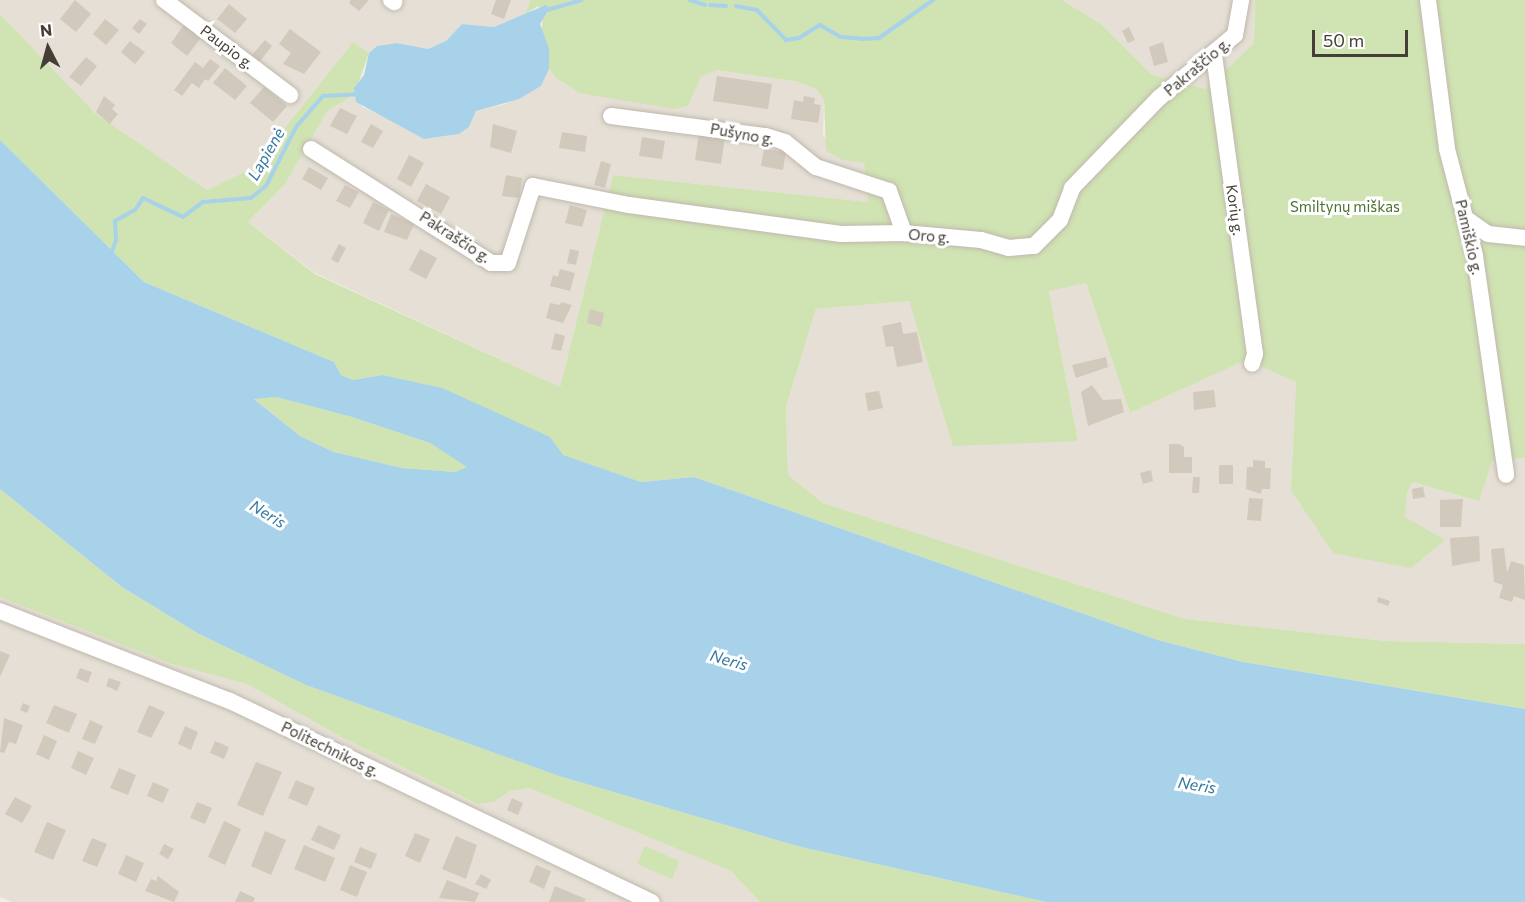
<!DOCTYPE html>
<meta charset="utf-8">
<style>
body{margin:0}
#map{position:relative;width:1525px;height:902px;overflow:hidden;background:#f2eee6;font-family:Commissioner,sans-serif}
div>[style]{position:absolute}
.residential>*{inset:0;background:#e5dfd5}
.green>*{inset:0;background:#d0e3b2}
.water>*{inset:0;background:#a7d2ea}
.stream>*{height:4px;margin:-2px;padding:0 2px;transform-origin:2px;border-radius:2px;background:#a7d2ea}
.building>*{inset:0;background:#d2c9bd}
.roads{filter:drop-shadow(0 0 2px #bfb8ad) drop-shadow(0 0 2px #bfb8ad)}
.minor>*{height:16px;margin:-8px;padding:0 8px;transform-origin:8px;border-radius:8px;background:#fff}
span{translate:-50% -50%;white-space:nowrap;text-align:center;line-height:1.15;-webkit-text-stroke:6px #fff;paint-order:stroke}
.street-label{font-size:15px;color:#443e36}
.park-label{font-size:15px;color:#4b712e}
.water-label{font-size:16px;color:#3579a0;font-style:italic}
.north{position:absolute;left:18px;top:18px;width:60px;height:60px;-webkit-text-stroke:4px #fff;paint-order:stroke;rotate:354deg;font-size:16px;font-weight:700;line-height:24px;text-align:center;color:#443e36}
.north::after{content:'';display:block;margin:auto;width:21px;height:27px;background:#443e36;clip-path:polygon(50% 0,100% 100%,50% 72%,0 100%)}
.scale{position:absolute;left:1312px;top:30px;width:96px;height:27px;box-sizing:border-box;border:3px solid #443e36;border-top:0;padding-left:8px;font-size:18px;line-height:21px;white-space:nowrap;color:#443e36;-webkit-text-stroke:4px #fff;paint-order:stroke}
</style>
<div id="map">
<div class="residential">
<div style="clip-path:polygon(0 0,530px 0,526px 14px,494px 27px,462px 24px,446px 41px,428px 49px,397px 43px,377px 46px,369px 53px,353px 42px,253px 168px,207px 190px,95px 113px,0 14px)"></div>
<div style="clip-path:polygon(1062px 0,1255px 0,1254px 43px,1206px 89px,1152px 75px,1101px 24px)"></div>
<div style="clip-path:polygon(549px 69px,556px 78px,579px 93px,688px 106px,701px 77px,717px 70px,799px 82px,816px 89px,824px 100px,823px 135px,842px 160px,864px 163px,868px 202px,613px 175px,560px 387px,315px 273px,248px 222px,285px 184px,328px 110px,354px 95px,362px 107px,405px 125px,424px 139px,433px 138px,459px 134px,469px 127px,476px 111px,505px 104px,541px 86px)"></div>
<div style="clip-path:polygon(1086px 283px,1130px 413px,1246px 360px,1296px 382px,1291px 490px,1405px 517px,1407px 492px,1413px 482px,1478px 500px,1492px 461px,1525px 458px,1525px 644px,1386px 641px,1185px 619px,823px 503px,788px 475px,786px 407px,816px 309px,909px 301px,922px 337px,1078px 441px,1049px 290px)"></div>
<div style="clip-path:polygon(0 597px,172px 664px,247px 684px,345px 739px,476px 804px,494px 802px,510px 791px,529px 788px,731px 871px,760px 902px,12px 902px,0 897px)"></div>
</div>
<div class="green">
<div style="clip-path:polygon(530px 0,1062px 0,1101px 24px,1152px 75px,1206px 89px,1254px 43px,1255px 0,1525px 0,1525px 458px,1492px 461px,1479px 501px,1413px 482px,1407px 492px,1405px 517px,1445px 540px,1411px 568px,1333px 553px,1291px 490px,1296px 382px,1246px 360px,1130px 413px,1086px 283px,1049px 291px,1078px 441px,953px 446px,909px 301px,816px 309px,786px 407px,788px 475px,823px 503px,1185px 619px,1386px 641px,1525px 644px,1525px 709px,1243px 662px,1158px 640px,694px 477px,641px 482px,562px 455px,550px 437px,382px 375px,353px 380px,341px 375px,334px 362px,144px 282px,0 140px,0 14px,95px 113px,207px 190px,253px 168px,353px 42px,369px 53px,354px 95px,328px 110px,285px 184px,248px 222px,315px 274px,560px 387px,613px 175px,868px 202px,864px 163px,842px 160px,826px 150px,824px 100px,816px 89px,799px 82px,717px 70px,701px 77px,688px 106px,674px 109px,579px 93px,556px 78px,549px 69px,549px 48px,541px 33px,543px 16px,538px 6px,526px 14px)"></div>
<div style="clip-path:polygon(276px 397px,352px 417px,430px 443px,468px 467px,455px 472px,402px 468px,334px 452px,300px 436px,253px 398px)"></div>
<div style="clip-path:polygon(0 489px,122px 587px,199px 634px,306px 685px,559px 776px,797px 846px,1046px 902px,760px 902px,731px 871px,529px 788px,510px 791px,494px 802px,477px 804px,345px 739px,247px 684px,172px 664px,0 597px)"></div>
<div style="clip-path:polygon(645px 846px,679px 861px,672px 879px,637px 864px)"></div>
</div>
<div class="water">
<div style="clip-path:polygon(546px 5px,549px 9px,540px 24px,549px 48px,549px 69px,541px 86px,519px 99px,476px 111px,469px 127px,459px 134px,424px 139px,356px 102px,354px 88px,364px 75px,369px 53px,377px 46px,397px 43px,428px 49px,446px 41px,462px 24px,494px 27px)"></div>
<div style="clip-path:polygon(evenodd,0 140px,144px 282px,334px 362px,341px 375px,353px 380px,382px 375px,442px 388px,550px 437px,563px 455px,641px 482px,694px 477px,1158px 640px,1243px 662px,1525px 709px,1525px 902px,1046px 902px,797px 846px,559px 776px,306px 685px,199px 634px,122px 587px,0 489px,0 140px,276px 397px,352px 417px,430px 443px,467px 467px,455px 472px,402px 468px,334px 452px,300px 436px,254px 399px,276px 397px)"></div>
</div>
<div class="stream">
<div style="left:690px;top:0;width:16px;rotate:18deg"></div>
<div style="left:710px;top:5px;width:16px;rotate:4deg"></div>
<div style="left:736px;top:6px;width:21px;rotate:11deg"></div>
<div style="left:757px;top:10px;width:42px;rotate:46deg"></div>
<div style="left:786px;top:40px;width:13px;rotate:-9deg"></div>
<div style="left:799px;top:38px;width:25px;rotate:-32deg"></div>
<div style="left:820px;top:25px;width:24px;rotate:30deg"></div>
<div style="left:841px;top:37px;width:21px;rotate:5deg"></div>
<div style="left:862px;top:39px;width:17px;rotate:-3deg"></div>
<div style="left:879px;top:38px;width:66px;rotate:-35.1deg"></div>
<div style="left:547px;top:10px;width:36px;rotate:-16deg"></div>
<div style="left:111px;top:255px;width:16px;rotate:-72deg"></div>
<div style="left:116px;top:240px;width:19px;rotate:-93deg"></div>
<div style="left:115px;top:221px;width:23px;rotate:-29deg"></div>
<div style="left:135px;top:210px;width:14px;rotate:-56deg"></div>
<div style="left:143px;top:198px;width:44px;rotate:25.4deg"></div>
<div style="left:183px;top:217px;width:25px;rotate:-37deg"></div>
<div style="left:203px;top:202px;width:48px;rotate:-4.8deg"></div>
<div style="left:251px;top:198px;width:19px;rotate:-39deg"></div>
<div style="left:266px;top:186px;width:66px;rotate:-63deg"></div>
<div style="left:296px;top:127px;width:41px;rotate:-48.9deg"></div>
<div style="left:323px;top:96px;width:35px;rotate:-3deg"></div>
</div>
<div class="building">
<div style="clip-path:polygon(75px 0,91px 14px,76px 32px,60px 19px)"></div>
<div style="clip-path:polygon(351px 0,369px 0,359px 11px,349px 3px)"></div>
<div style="clip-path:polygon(496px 0,511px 0,504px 19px,491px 14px)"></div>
<div style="clip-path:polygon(229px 4px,247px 19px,235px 33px,217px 19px)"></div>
<div style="clip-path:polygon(105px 19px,119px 30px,106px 45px,93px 34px)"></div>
<div style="clip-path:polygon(140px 19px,147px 24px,139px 34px,132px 28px)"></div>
<div style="clip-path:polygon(186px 22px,203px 35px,187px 56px,171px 43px)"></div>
<div style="clip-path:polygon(1129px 27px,1135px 40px,1128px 43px,1122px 31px)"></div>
<div style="clip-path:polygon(290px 29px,321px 52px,304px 74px,283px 64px,291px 53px,279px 44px)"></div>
<div style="clip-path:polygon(265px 40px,272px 46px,260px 61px,252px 55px)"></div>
<div style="clip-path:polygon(130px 41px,145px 52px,135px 64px,121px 52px)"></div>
<div style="clip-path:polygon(1163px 42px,1168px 62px,1154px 66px,1149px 47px)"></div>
<div style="clip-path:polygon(86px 57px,97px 66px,81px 86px,69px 77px)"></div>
<div style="clip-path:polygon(210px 59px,220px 66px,208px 81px,205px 79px,199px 88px,192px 83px,182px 96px,174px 90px,195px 62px,203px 68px)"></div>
<div style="clip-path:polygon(225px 68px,247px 86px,235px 100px,213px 83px)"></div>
<div style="clip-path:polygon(717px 76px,772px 84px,768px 109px,713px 101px)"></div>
<div style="clip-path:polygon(264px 87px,287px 106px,273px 122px,250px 103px)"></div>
<div style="clip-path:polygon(104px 96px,115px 105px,112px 109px,118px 114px,110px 124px,96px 112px)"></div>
<div style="clip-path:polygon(804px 96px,815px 98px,814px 104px,821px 105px,818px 123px,791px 119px,794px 100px,803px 102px)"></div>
<div style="clip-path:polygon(340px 108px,357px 116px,347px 134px,330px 126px)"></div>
<div style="clip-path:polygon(371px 124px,383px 131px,373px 148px,361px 142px)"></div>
<div style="clip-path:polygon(493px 124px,517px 131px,511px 153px,490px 147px)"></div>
<div style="clip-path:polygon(562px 132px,587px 136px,585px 152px,559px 148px)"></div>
<div style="clip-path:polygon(699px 133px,725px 138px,721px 164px,695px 160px)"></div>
<div style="clip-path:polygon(642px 137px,665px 141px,662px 159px,639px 156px)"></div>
<div style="clip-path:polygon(764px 149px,786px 152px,783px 170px,761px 166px)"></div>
<div style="clip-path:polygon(409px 155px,424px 163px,411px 187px,397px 179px)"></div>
<div style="clip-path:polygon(601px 161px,611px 164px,605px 188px,594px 185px)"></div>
<div style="clip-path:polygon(309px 167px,328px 178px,321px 190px,302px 179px)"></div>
<div style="clip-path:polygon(506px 175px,522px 178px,519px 198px,502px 196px)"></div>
<div style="clip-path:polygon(426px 184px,450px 197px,441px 214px,417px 201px)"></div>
<div style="clip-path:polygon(345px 185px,359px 192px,350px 208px,336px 201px)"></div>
<div style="clip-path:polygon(373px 202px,389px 210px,379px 231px,363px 223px)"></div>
<div style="clip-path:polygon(570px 205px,587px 210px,582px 227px,565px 223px)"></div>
<div style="clip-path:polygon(391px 214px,414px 224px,407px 240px,384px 232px)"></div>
<div style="clip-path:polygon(339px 244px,346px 248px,338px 263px,331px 259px)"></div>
<div style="clip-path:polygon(420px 249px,437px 258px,426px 279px,409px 270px)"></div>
<div style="clip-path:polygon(570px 249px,579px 251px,576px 265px,567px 263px)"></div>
<div style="clip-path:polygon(560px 269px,575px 273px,570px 291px,550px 286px,553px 275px,558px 277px)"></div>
<div style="clip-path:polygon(561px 302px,572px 305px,563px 323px,546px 318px,550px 303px,560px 305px)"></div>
<div style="clip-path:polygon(590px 309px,604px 313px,601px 327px,587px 323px)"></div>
<div style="clip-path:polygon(901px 322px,903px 334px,917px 332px,923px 362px,897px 367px,893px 346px,886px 347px,882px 326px)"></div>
<div style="clip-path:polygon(555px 333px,565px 336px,561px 351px,551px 349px)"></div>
<div style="clip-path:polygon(1106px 357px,1108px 367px,1076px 378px,1072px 365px)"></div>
<div style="clip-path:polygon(1092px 385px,1103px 400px,1121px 399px,1124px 412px,1088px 426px,1081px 392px)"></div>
<div style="clip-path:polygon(1214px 390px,1216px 407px,1194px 410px,1193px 392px)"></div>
<div style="clip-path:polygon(879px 391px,883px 408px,868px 411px,865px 393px)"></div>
<div style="clip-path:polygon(1169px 444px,1179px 444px,1184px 447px,1184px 457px,1192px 457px,1192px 473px,1169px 473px)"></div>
<div style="clip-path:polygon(1253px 460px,1265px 461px,1265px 468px,1271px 468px,1270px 489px,1262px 489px,1261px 494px,1246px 489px,1247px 467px,1253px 467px)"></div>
<div style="clip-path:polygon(1219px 465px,1233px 465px,1233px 484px,1219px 484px)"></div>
<div style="clip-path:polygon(1151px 470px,1153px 481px,1143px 484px,1140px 473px)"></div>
<div style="clip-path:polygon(1193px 477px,1200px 477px,1199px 493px,1192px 493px)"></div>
<div style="clip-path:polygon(1423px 487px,1425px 497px,1413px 499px,1412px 489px)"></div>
<div style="clip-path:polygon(1249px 498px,1263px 499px,1261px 521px,1247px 520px)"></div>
<div style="clip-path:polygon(1463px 499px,1461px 527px,1440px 527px,1440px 500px)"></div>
<div style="clip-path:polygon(1479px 536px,1480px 561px,1452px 566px,1450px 538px)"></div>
<div style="clip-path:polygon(1504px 548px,1507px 573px,1511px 561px,1524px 565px,1525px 600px,1514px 596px,1512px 602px,1499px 598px,1503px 585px,1494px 582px,1491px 549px)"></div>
<div style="clip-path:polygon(1378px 597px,1390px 601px,1388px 606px,1377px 602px)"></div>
<div style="clip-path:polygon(0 651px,10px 655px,0 677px)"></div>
<div style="clip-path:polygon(80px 668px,92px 672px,88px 683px,76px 678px)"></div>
<div style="clip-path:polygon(109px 678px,121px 682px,117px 691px,106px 686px)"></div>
<div style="clip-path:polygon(23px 703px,30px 706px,27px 713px,20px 710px)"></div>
<div style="clip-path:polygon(54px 705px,77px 714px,69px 733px,46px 723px)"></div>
<div style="clip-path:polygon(149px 705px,165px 712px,151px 738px,137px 732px)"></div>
<div style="clip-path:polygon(4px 718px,23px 725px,16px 744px,9px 742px,4px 753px,0 752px)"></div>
<div style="clip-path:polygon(90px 720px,103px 726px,95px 744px,82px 739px)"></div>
<div style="clip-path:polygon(185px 726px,198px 732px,191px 750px,178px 744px)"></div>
<div style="clip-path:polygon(44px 735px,57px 741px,49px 760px,36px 754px)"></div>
<div style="clip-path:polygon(215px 741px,229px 747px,224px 759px,210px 753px)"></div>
<div style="clip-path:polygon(78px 751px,94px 758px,86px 775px,71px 768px)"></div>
<div style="clip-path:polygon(256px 762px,282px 772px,263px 816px,237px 805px)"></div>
<div style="clip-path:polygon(119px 768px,136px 775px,128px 795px,110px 788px)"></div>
<div style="clip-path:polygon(296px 780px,315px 788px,307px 806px,288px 798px)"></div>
<div style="clip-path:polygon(153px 782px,169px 789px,163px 803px,147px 796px)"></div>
<div style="clip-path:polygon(15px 797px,32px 806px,22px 823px,5px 814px)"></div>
<div style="clip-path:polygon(512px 798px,523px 803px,518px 815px,507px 810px)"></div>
<div style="clip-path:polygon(197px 802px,212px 808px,205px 824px,190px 818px)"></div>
<div style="clip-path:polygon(224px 821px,241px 829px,225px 865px,208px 857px)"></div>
<div style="clip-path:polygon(47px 822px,66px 830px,53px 860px,34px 852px)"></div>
<div style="clip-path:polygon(318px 825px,341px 835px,334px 850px,311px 840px)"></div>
<div style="clip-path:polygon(265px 831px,286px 840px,271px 875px,251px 866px)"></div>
<div style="clip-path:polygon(415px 833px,430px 839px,420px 863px,405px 856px)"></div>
<div style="clip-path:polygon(456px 836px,477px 845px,466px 879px,442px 869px)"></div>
<div style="clip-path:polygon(92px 838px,107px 844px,97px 867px,82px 861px)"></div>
<div style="clip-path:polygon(164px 844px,174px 849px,168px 859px,159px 854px)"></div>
<div style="clip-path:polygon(304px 845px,335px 858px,325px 882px,294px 869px)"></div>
<div style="clip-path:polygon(360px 847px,377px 854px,371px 869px,354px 862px)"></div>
<div style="clip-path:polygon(126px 855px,144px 863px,136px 882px,118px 874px)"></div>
<div style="clip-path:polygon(350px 865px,367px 872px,357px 897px,340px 890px)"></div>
<div style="clip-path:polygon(536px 865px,551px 871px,544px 889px,529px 882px)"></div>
<div style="clip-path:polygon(481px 874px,491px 880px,486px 889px,475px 884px)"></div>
<div style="clip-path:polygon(158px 876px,179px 892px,174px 902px,145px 891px,151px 879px,156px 881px)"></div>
<div style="clip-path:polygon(447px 880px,479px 893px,475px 902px,439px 898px)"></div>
<div style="clip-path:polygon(555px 886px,586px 899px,584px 902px,549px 902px)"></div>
<div style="clip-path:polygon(240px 891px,255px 898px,253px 902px,235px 902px)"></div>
</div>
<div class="roads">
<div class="minor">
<div style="left:164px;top:0;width:158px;rotate:37deg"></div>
<div style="left:391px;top:0;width:4px;rotate:34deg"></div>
<div style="left:1428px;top:0;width:150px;rotate:82.7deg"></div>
<div style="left:1447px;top:149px;width:111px;rotate:75.3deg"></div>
<div style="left:1475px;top:256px;width:221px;rotate:81.9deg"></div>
<div style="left:1214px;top:55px;width:302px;rotate:82.2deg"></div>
<div style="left:1255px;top:354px;width:10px;rotate:107deg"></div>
<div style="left:611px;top:116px;width:156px;rotate:7.4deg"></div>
<div style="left:766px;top:136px;width:20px;rotate:18deg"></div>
<div style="left:785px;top:142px;width:40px;rotate:39deg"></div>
<div style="left:816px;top:167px;width:77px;rotate:18.2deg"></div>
<div style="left:889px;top:191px;width:45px;rotate:70.3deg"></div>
<div style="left:311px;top:149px;width:213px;rotate:32.3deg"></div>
<div style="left:491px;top:263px;width:17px"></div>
<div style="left:508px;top:263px;width:81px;rotate:-72deg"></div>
<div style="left:533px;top:186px;width:98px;rotate:11.2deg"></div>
<div style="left:629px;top:205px;width:214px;rotate:7.8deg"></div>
<div style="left:841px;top:234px;width:63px;rotate:-0.9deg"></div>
<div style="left:904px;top:233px;width:77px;rotate:5.2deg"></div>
<div style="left:981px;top:240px;width:29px;rotate:16deg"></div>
<div style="left:1009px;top:248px;width:25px;rotate:-5deg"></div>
<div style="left:1034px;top:246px;width:37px;rotate:-45deg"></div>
<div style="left:1060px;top:220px;width:34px;rotate:-69deg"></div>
<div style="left:1072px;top:188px;width:125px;rotate:-46deg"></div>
<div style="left:1159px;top:98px;width:99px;rotate:-39.7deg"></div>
<div style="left:1235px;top:35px;width:36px;rotate:-80deg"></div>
<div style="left:1468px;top:220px;width:24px;rotate:35deg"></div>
<div style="left:1488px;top:234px;width:37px;rotate:6deg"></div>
<div style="left:0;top:611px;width:247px;rotate:21.4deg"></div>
<div style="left:230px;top:701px;width:467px;rotate:25.5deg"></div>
</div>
</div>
<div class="street-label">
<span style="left:227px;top:47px;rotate:37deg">Paupio g.</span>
<span style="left:1197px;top:67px;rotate:-40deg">Pakraščio g.</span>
<span style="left:742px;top:134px;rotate:10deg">Pušyno g.</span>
<span style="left:1235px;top:210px;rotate:82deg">Korių g.</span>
<span style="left:929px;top:236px;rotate:5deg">Oro g.</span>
<span style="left:455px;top:237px;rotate:33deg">Pakraščio g.</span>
<span style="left:1469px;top:237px;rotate:77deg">Pamiškio g.</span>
<span style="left:330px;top:749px;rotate:26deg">Politechnikos g.</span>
</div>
<div class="park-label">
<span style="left:1345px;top:207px">Smiltynų miškas</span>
</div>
<div class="water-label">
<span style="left:266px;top:154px;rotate:-60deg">Lapienė</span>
<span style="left:268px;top:514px;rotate:31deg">Neris</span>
<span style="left:729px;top:660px;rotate:16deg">Neris</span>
<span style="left:1197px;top:785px;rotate:9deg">Neris</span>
</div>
<div class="north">N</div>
<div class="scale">50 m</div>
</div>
